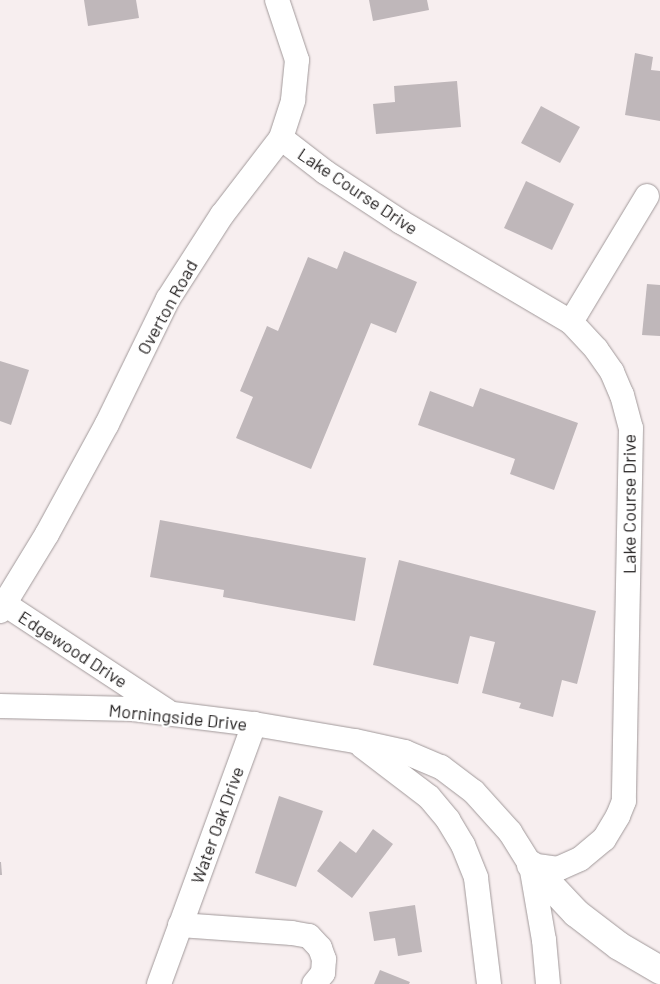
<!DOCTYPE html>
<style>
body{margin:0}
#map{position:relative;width:660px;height:984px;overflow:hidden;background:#f7eeef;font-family:Barlow,sans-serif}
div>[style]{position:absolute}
.building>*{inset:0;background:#bfb7ba}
.roads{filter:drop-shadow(0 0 1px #a1999a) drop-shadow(0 0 1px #a1999a)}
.minor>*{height:24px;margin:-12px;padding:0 12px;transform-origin:12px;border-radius:12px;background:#fff}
.secondary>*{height:28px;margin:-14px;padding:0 14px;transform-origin:14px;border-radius:14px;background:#fff}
span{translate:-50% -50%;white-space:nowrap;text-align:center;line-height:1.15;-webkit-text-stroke:4.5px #fff;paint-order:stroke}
.street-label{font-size:18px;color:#282525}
</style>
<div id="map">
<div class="building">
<div style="clip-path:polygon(84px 0,136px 0,139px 18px,88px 26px)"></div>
<div style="clip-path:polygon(369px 0,427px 0,429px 10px,373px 21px)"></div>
<div style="clip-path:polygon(635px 53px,653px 57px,651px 70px,660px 71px,660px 121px,625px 115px)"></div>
<div style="clip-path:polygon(457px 81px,461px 127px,376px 134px,373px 104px,395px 102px,394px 86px)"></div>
<div style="clip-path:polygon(541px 106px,580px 127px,560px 163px,521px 143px)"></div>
<div style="clip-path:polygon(526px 181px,574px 204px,552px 250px,504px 228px)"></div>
<div style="clip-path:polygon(344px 251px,417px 282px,396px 333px,371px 323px,311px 469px,236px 438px,253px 397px,240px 391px,267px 326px,278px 331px,308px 257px,337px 269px)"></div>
<div style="clip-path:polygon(647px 284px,660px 285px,660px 336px,642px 335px)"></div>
<div style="clip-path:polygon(0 361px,29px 370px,11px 425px,0 421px)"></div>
<div style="clip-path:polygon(480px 388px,578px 423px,554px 490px,510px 474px,515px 459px,418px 425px,430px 391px,473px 407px)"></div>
<div style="clip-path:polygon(160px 520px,366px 558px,355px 621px,223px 597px,224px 590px,150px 577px)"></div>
<div style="clip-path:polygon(399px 560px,596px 611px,577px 684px,562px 680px,553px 717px,519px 708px,521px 703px,482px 693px,495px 642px,470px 636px,458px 684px,373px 665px)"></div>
<div style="clip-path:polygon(279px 796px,323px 811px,296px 887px,255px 873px)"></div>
<div style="clip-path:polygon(373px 829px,393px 844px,352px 898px,317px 871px,340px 841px,356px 853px)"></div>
<div style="clip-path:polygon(0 862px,1px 862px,2px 875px,0 875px)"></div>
<div style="clip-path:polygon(415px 905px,422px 952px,398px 956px,395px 938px,374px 941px,369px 912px)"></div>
<div style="clip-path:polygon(380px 970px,410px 982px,409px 984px,374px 984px)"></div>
</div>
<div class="roads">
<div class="minor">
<div style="left:281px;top:138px;width:56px;rotate:37.7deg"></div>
<div style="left:325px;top:172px;width:91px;rotate:33.3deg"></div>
<div style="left:401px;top:222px;width:197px;rotate:30.5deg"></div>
<div style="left:571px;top:322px;width:37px;rotate:47deg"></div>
<div style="left:596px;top:349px;width:28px;rotate:55deg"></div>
<div style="left:612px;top:372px;width:25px;rotate:67deg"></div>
<div style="left:622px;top:395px;width:34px;rotate:75deg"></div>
<div style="left:631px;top:428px;width:373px;rotate:91.1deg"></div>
<div style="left:624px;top:801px;width:16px;rotate:112deg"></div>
<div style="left:618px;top:816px;width:27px;rotate:121deg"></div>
<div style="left:604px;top:839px;width:31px;rotate:140deg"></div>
<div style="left:580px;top:859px;width:24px;rotate:156deg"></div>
<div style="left:558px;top:869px;width:27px;rotate:-172deg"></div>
<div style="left:571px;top:322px;width:147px;rotate:-58.9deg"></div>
<div style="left:0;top:601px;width:200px;rotate:33.4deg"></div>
<div style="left:0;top:611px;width:90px;rotate:-58.6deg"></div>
<div style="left:47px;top:534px;width:125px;rotate:-61.4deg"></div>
<div style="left:107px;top:424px;width:139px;rotate:-64deg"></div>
<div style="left:168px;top:299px;width:100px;rotate:-57.3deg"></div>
<div style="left:222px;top:215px;width:97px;rotate:-52.5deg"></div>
<div style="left:281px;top:138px;width:40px;rotate:-72deg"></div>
<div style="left:293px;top:100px;width:40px;rotate:-84.3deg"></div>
<div style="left:297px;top:60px;width:63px;rotate:-108.4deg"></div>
<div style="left:0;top:706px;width:133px;rotate:1.3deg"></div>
<div style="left:133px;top:709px;width:122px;rotate:7.1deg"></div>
<div style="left:254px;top:724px;width:102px;rotate:9.6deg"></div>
<div style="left:355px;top:741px;width:51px;rotate:12.4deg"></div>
<div style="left:405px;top:752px;width:39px;rotate:23deg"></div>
<div style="left:441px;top:767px;width:41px;rotate:37.1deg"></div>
<div style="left:474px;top:792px;width:54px;rotate:48deg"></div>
<div style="left:510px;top:832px;width:39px;rotate:58deg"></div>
<div style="left:531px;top:865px;width:76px;rotate:80.2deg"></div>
<div style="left:544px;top:940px;width:44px;rotate:84.8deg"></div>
<div style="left:362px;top:746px;width:84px;rotate:37.3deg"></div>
<div style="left:429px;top:797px;width:30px;rotate:50deg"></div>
<div style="left:448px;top:820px;width:29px;rotate:59deg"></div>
<div style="left:463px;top:845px;width:35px;rotate:68deg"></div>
<div style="left:476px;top:878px;width:107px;rotate:83deg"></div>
<div style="left:180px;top:925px;width:112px;rotate:4.1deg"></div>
<div style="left:292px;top:933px;width:17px;rotate:10deg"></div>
<div style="left:309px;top:936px;width:16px;rotate:47deg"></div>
<div style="left:320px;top:948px;width:12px;rotate:70deg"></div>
<div style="left:324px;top:959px;width:14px;rotate:94deg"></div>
<div style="left:323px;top:973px;width:14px;rotate:129deg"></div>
<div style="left:159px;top:984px;width:277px;rotate:-69.9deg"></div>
</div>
<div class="secondary">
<div style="left:531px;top:865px;width:66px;rotate:46.8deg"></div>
<div style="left:576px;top:913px;width:54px;rotate:37.5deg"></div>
<div style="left:619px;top:946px;width:48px;rotate:30.3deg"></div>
</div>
</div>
<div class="street-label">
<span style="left:358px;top:191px;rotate:34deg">Lake Course Drive</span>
<span style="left:167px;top:307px;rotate:-61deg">Overton Road</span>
<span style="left:629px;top:504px;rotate:-90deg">Lake Course Drive</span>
<span style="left:73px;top:649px;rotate:33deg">Edgewood Drive</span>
<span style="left:178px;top:717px;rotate:6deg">Morningside Drive</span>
<span style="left:217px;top:825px;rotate:-70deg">Water Oak Drive</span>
</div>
</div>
